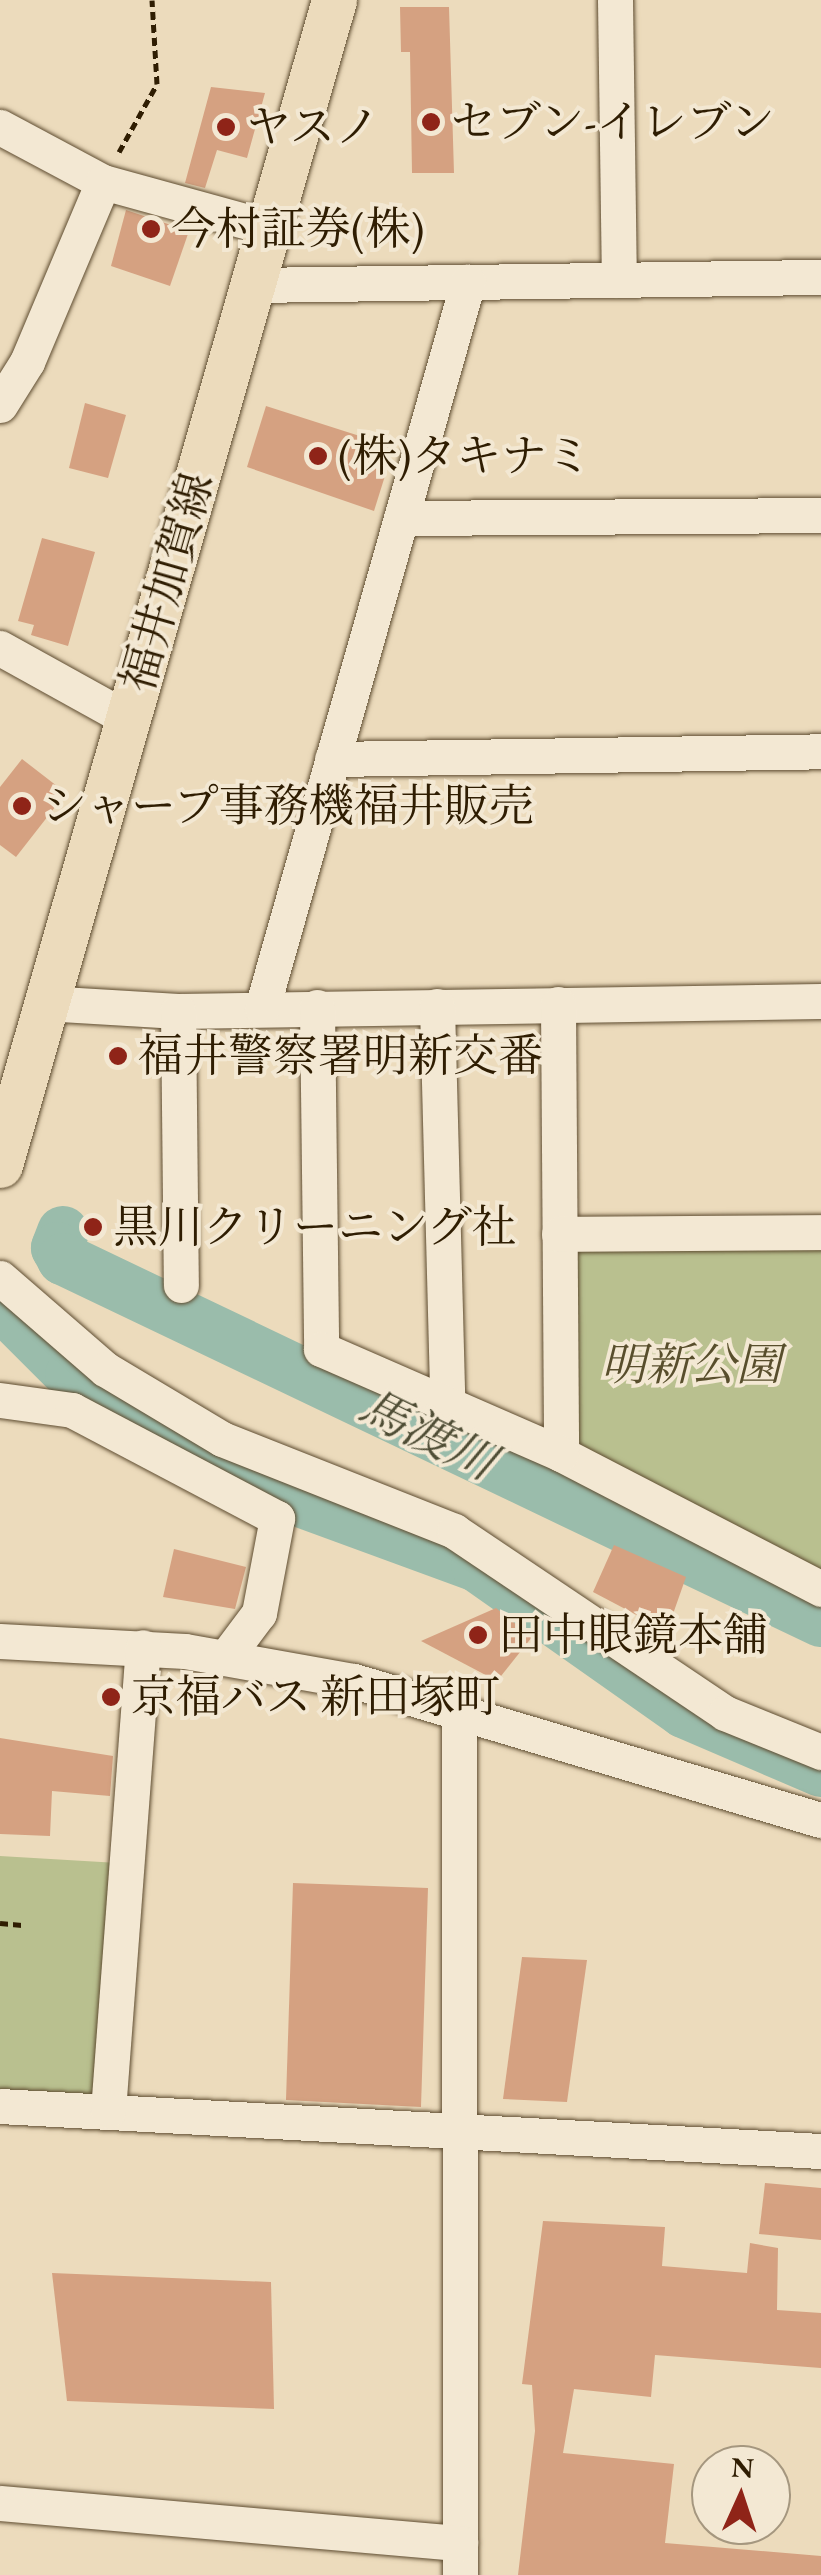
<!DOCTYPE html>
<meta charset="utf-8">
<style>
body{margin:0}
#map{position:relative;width:821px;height:2575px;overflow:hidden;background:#ecdbbc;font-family:"EB Garamond","Noto Serif JP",serif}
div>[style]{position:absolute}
.green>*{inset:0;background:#b9c08f}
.river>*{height:52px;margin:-26px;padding:0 26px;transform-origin:26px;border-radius:26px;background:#9abcab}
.building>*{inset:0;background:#d5a181}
.path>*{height:5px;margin-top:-2.5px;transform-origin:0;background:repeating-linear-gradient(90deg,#2f1d02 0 8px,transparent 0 13px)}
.roads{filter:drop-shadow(0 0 2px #5e4c30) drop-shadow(0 0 2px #5e4c30)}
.minor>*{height:35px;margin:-17.5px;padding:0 17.5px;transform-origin:17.5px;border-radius:17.5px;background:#f3e8d3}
.major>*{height:45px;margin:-22.5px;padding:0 22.5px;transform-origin:22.5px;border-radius:22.5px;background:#ecdbbc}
.dots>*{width:28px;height:28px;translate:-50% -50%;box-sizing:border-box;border:5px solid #f3e8d3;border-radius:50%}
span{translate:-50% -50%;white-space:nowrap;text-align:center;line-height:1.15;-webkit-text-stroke:8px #f3e8d3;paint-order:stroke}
.poi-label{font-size:45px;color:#2f1d02}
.left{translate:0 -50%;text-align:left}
.street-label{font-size:45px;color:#2f1d02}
.park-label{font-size:45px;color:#584e2c;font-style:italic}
.water-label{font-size:48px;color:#4f4d35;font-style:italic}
.north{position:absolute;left:691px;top:2445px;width:100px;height:100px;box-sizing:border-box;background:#f3e8d3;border:2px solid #a5977f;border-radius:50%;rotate:3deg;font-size:28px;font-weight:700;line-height:40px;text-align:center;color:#2f1d02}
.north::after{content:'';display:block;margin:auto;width:35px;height:45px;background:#8f2418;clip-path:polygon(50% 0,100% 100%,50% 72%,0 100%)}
</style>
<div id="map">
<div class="green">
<div style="clip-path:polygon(821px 1232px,821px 1589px,561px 1454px,559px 1234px)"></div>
<div style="clip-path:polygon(0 1856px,118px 1863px,98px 2098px,0 2089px)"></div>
</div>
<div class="river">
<div style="left:63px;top:1232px;width:17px;rotate:111deg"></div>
<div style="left:57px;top:1248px;width:13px;rotate:61deg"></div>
<div style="left:63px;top:1259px;width:840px;rotate:25.53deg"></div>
<div style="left:3px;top:1307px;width:96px;rotate:45deg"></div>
<div style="left:71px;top:1375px;width:192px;rotate:32deg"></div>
<div style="left:234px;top:1477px;width:259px;rotate:20.1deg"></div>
<div style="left:477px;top:1566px;width:253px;rotate:35.2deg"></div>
<div style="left:684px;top:1712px;width:149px;rotate:23.3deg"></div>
</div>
<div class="building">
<div style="clip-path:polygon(400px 7px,449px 7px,454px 173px,412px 173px,410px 52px,401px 52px)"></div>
<div style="clip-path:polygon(211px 87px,265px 93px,247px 158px,217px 150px,205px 188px,185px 183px)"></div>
<div style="clip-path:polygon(126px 210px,189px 231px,170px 286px,111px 266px)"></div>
<div style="clip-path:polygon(85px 403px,126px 415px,108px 478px,69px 468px)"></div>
<div style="clip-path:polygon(266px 406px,394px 447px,374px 511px,247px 467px)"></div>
<div style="clip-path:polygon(42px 538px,95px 552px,68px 646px,31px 635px,34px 625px,18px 621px)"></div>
<div style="clip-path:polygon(22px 759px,66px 793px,16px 857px,0 845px,0 787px)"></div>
<div style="clip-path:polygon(614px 1545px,686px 1577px,667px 1631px,593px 1592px)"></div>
<div style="clip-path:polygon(174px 1549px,246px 1567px,235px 1609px,163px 1597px)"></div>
<div style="clip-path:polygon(496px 1608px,532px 1637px,497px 1681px,421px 1641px)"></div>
<div style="clip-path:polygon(0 1738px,113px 1756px,110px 1796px,52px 1791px,50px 1836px,0 1834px)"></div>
<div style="clip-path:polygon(293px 1883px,428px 1888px,421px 2107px,286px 2100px)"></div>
<div style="clip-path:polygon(522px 1957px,587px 1960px,567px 2102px,503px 2099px)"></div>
<div style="clip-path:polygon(765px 2183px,821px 2188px,821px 2240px,759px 2234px)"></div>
<div style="clip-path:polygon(543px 2221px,665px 2227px,662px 2266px,747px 2273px,750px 2243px,778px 2248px,777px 2310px,821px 2313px,821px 2368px,655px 2355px,651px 2397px,574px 2389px,563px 2453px,674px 2464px,665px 2543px,821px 2556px,821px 2575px,518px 2575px,535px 2431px,532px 2385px,522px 2384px)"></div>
<div style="clip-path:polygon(52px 2273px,271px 2282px,274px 2409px,67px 2401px)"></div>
</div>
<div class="path">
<div style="left:119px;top:152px;width:78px;rotate:-60.8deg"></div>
<div style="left:157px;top:84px;width:84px;rotate:-93.4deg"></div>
<div style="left:0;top:1923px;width:25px;rotate:5deg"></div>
</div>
<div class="roads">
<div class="minor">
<div style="left:615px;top:0;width:280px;rotate:89.2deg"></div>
<div style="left:0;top:127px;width:117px;rotate:28.1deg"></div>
<div style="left:103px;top:182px;width:173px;rotate:15.4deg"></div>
<div style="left:252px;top:285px;width:569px;rotate:-0.81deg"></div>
<div style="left:0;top:405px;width:51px;rotate:-57.9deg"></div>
<div style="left:27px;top:362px;width:195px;rotate:-67.1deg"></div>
<div style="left:401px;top:518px;width:420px;rotate:-0.4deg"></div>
<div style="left:0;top:648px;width:146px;rotate:29deg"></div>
<div style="left:332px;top:759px;width:489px;rotate:-0.9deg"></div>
<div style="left:44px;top:1003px;width:134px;rotate:3.4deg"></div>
<div style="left:178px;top:1011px;width:643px;rotate:-0.89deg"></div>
<div style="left:558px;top:1004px;width:450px;rotate:89.6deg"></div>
<div style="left:561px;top:1454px;width:293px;rotate:27.4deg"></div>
<div style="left:437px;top:1006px;width:391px;rotate:88.5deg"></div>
<div style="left:317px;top:1007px;width:342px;rotate:89.3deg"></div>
<div style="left:321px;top:1349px;width:262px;rotate:23.6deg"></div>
<div style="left:262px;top:1008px;width:755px;rotate:-74.16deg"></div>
<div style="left:178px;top:1011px;width:274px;rotate:89.4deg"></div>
<div style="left:559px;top:1234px;width:262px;rotate:-0.4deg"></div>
<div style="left:0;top:1278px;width:139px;rotate:40.9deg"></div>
<div style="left:105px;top:1369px;width:136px;rotate:30.9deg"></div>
<div style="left:222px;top:1439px;width:250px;rotate:21.6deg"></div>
<div style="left:454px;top:1531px;width:326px;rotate:33.9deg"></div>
<div style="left:725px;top:1713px;width:104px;rotate:22.1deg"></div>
<div style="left:0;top:1400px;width:73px;rotate:7.9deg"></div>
<div style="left:72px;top:1410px;width:232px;rotate:27.8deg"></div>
<div style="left:277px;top:1518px;width:97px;rotate:100.7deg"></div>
<div style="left:259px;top:1613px;width:55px;rotate:126.9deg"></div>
<div style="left:0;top:1641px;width:185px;rotate:3.1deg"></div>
<div style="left:185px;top:1651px;width:172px;rotate:10.1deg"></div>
<div style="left:354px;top:1681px;width:487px;rotate:16.6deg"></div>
<div style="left:459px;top:1709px;width:866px;rotate:89.93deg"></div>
<div style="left:0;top:2106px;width:822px;rotate:3.14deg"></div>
<div style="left:108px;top:2111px;width:465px;rotate:-85.7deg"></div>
<div style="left:0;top:2503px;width:462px;rotate:5deg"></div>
</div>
<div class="major">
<div style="left:0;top:1165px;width:1212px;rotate:-74deg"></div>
</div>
</div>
<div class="dots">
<div style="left:431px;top:122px;background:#8f2418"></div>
<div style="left:226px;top:127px;background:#8f2418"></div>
<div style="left:151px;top:229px;background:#8f2418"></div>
<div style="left:318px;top:456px;background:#8f2418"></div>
<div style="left:22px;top:806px;background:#8f2418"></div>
<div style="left:118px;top:1056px;background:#8f2418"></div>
<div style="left:93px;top:1227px;background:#8f2418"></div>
<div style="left:478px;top:1635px;background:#8f2418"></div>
<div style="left:111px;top:1697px;background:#8f2418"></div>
</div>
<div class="poi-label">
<span class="left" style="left:451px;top:122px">セブン-イレブン</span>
<span class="left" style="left:246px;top:127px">ヤスノ</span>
<span class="left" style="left:171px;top:229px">今村証券(株)</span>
<span class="left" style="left:338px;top:456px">(株)タキナミ</span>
<span class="left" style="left:42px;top:806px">シャープ事務機福井販売</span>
<span class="left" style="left:138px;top:1056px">福井警察署明新交番</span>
<span class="left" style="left:113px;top:1227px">黒川クリーニング社</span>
<span class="left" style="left:498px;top:1635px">田中眼鏡本舗</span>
<span class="left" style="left:131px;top:1697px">京福バス 新田塚町</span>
</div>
<div class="street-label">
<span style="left:167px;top:582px;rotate:-74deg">福井加賀線</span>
</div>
<div class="park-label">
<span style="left:691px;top:1365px">明新公園</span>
</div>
<div class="water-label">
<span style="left:428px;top:1434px;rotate:26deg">馬渡川</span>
</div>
<div class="north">N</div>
</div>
